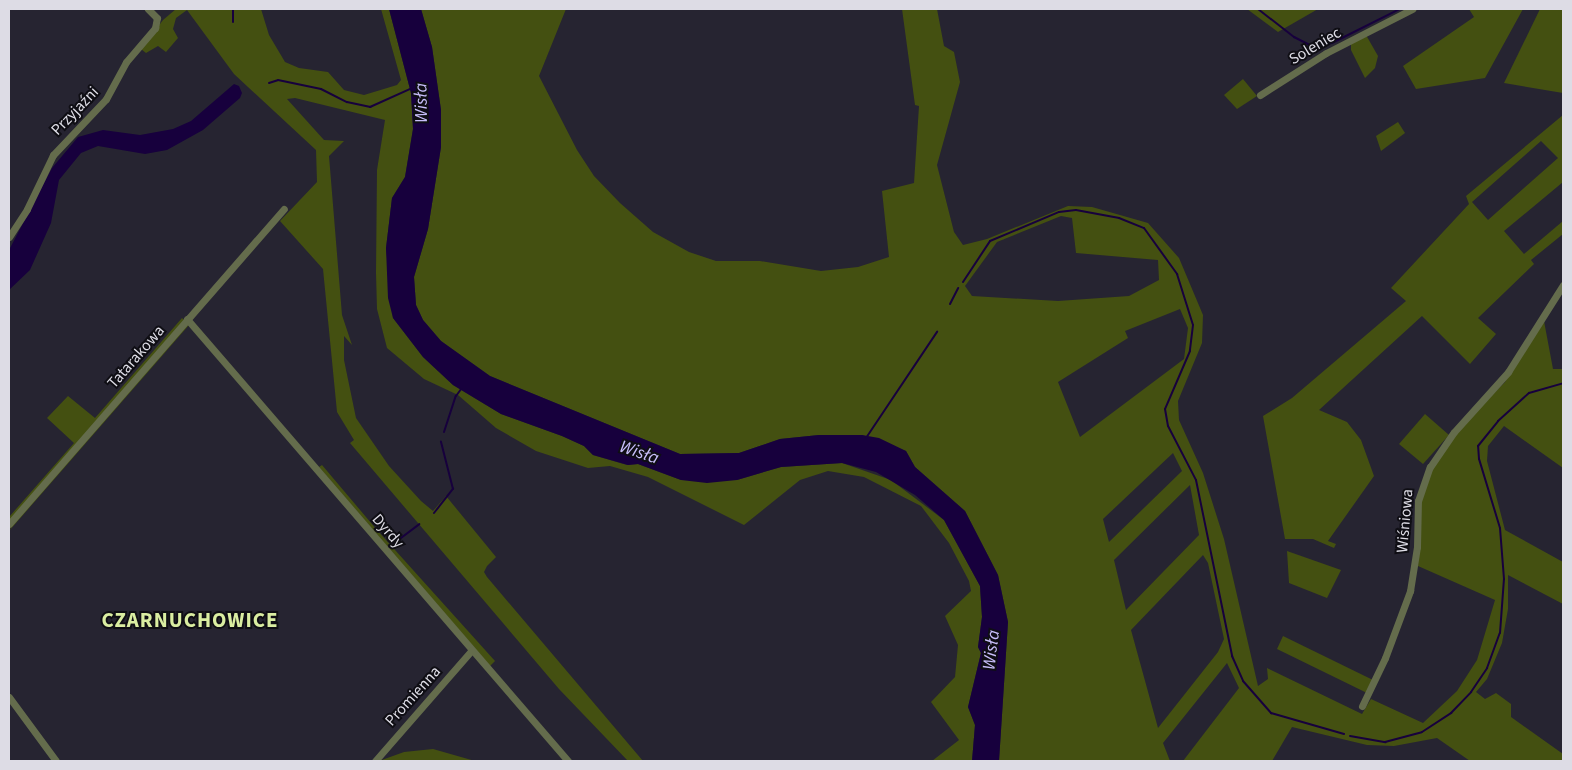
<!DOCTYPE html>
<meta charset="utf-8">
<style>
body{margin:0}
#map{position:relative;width:1572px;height:770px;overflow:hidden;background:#262431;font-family:"Source Sans 3",sans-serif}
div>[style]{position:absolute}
.green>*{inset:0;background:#445011}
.water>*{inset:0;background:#17003d}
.stream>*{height:2px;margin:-1px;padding:0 1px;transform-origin:1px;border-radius:1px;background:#17003d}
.minor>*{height:7px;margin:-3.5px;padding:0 3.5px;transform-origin:3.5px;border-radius:3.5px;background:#646c4c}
span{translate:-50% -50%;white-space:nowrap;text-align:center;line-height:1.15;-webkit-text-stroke:4px #0f0e14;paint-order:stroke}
.street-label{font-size:16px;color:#dddce5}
.water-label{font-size:18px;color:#c8befa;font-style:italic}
.district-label{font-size:21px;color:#daeda1;font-weight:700;letter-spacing:1px}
.frame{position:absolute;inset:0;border:10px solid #dddce5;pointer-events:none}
</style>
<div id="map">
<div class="green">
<div style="clip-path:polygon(176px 9px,261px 9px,269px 35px,285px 62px,299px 68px,328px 72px,344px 90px,364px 95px,397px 85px,401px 80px,381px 9px,389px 9px,411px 93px,413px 129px,405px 177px,392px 198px,386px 248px,393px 318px,423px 357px,453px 385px,501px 414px,562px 436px,584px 446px,593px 455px,627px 465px,638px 464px,681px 480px,737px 480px,781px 467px,842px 463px,891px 480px,944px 520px,980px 586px,982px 617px,978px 647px,981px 653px,968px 707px,975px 725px,972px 761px,932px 761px,959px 740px,931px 702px,955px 677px,958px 645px,945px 616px,971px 591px,969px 581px,949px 543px,921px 506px,864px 477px,828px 471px,800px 480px,744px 525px,648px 477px,610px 466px,588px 468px,536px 451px,496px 428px,458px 395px,424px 379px,387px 348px,377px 309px,376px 273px,377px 170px,385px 120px,295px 98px,287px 99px,324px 140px,344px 141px,329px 156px,342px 315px,352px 345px,344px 336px,344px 360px,356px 418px,389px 466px,421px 501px,433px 511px,446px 496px,496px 557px,487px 566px,484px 572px,487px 577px,643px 761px,628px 761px,559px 689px,350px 443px,354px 440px,337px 412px,323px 269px,280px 221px,317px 182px,316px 150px,234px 74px,187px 10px,176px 18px,173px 29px,178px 38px,166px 52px,158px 46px,146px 53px,141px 49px,163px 20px)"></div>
<div style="clip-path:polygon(evenodd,421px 9px,566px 9px,539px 76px,577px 150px,594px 176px,620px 203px,653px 232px,689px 252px,716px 261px,760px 261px,821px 271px,858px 267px,889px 257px,882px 191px,914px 183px,919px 106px,915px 105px,902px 9px,937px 9px,944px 46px,954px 52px,960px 82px,937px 165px,954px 232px,963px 245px,987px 239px,1068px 206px,1092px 207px,1148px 223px,1179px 258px,1203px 315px,1202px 343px,1178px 401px,1179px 420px,1203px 473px,1224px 539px,1258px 686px,1268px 679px,1267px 668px,1362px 714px,1371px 699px,1423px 723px,1457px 691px,1477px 660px,1495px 600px,1418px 566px,1420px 498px,1430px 470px,1447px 442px,1505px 382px,1544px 321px,1553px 369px,1563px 369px,1563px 468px,1504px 426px,1488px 446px,1487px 461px,1505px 530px,1563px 562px,1563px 604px,1508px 575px,1508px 609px,1502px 643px,1487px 679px,1476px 692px,1485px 699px,1496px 693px,1511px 704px,1511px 717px,1563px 754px,1563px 761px,1470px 761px,1437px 738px,1394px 746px,1367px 745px,1292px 727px,1272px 761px,1183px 761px,1239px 688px,1227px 663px,1163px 743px,1170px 761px,999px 761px,1008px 622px,998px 575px,965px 511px,915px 467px,906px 451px,862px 435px,819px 435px,780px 439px,739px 453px,680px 454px,490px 376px,441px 341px,423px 320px,416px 305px,414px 277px,428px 229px,441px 147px,441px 110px,432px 47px,421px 9px,1061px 216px,1072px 218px,1076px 253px,1158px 260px,1159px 280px,1129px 296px,1058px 301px,972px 296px,965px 286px,997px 242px,1061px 216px,421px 9px,1180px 309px,1188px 328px,1184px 359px,1080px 437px,1058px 382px,1128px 338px,1125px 331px,1180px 309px,421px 9px,1173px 453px,1182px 471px,1109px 542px,1103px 519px,1173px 453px,421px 9px,1190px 485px,1199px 535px,1126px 610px,1114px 560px,1190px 485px,421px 9px,1203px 555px,1208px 563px,1224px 639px,1218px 652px,1158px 728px,1131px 630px,1203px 555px)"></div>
<div style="clip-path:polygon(1247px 9px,1318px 9px,1278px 32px)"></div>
<div style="clip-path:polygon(1469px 9px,1523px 9px,1485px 78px,1416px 89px,1403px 66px,1474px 17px)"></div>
<div style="clip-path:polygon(1540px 9px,1563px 9px,1563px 93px,1504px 83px)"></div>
<div style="clip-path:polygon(1366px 35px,1378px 56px,1375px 68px,1365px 78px,1351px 50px,1351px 44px)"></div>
<div style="clip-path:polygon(1243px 79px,1257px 96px,1237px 109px,1224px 95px)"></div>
<div style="clip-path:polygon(evenodd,1563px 115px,1563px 182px,1504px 231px,1524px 254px,1563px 221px,1563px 234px,1531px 260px,1534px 264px,1478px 318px,1496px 334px,1470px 364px,1422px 316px,1319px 410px,1347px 422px,1361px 440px,1374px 476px,1328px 541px,1336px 544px,1334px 548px,1313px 539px,1285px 539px,1263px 416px,1292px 398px,1406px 301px,1391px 288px,1469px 204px,1466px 196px,1563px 115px,1541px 141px,1558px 158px,1488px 220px,1472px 202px,1541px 141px)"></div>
<div style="clip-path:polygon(1398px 122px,1405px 133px,1381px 151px,1376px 136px)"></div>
<div style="clip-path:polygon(182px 318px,184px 320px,9px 521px,9px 517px,74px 443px,47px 418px,68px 396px,95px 418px)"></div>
<div style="clip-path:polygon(185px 325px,189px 325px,9px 531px,19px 515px)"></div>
<div style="clip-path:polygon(1425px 414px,1449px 435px,1423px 464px,1399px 444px)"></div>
<div style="clip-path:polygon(322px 465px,377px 530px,495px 661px,490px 666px,319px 467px)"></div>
<div style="clip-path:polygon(1287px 551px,1341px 570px,1327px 598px,1289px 583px)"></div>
<div style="clip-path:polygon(1283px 636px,1373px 680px,1367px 693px,1277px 649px)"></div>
<div style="clip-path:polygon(433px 749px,475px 761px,379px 761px,404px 752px)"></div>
</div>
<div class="water">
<div style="clip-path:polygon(389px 9px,421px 9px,432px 47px,441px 110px,441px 147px,428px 229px,414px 277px,416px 305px,423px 320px,441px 341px,490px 376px,680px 454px,739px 453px,780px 439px,819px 435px,862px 435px,879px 438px,906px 451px,915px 467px,965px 511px,998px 575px,1008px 622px,999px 761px,972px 761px,975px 725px,968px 707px,981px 653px,978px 647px,982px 617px,980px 586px,944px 520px,915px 495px,876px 472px,842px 463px,781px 467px,737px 480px,707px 483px,681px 480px,638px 464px,628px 465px,593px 455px,584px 446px,562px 436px,501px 414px,453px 385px,423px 357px,393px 318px,388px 298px,386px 248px,392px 198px,405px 177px,413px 129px,411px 93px)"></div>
<div style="clip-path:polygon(234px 84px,239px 86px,242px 93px,240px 98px,203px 130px,167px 150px,145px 154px,98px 146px,81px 153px,59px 180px,51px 223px,30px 270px,9px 290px,9px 250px,52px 168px,78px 137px,103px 130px,140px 135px,173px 129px,191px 121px)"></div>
</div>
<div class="stream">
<div style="left:233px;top:9px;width:13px;rotate:90deg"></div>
<div style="left:1258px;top:9px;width:46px;rotate:37.9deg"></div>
<div style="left:1294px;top:37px;width:22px;rotate:27deg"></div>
<div style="left:1314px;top:47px;width:18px;rotate:-13deg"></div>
<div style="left:1332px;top:43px;width:76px;rotate:-26.6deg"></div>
<div style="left:269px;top:83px;width:9px;rotate:-18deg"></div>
<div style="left:278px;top:80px;width:44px;rotate:11.8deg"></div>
<div style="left:321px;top:89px;width:29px;rotate:27deg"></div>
<div style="left:347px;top:102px;width:24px;rotate:12deg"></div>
<div style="left:370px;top:107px;width:46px;rotate:-24.3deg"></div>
<div style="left:963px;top:282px;width:49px;rotate:-56.6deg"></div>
<div style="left:990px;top:241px;width:75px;rotate:-22.8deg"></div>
<div style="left:1059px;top:212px;width:17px;rotate:-7deg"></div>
<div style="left:1076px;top:210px;width:44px;rotate:10.5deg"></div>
<div style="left:1119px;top:218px;width:27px;rotate:22deg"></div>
<div style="left:1144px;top:228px;width:57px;rotate:54.3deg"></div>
<div style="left:1177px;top:274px;width:53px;rotate:72.6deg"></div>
<div style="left:1193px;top:325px;width:26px;rotate:97deg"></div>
<div style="left:1190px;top:351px;width:63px;rotate:113.3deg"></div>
<div style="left:1165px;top:409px;width:17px;rotate:80deg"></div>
<div style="left:1168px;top:426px;width:61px;rotate:62.6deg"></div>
<div style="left:1196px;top:480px;width:180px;rotate:78.4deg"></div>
<div style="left:1232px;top:656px;width:27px;rotate:66deg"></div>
<div style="left:1243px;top:681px;width:43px;rotate:48.8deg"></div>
<div style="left:1271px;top:713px;width:76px;rotate:16deg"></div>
<div style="left:950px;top:304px;width:18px;rotate:-63deg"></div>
<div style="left:444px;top:432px;width:38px;rotate:-72deg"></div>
<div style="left:456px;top:396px;width:9px;rotate:-54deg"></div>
<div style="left:866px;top:438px;width:128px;rotate:-56.2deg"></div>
<div style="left:434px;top:513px;width:31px;rotate:-52deg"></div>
<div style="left:453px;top:489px;width:49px;rotate:-104.3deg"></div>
<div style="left:389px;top:547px;width:38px;rotate:-37deg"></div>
<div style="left:1350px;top:736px;width:36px;rotate:10deg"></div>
<div style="left:1385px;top:742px;width:38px;rotate:-15deg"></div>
<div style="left:1422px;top:732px;width:35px;rotate:-33deg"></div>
<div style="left:1451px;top:713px;width:29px;rotate:-46deg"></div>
<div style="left:1471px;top:692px;width:29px;rotate:-56deg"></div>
<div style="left:1487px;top:668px;width:37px;rotate:-70deg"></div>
<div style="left:1500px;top:633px;width:54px;rotate:-85.8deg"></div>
<div style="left:1504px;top:579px;width:51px;rotate:-94.5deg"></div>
<div style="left:1500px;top:528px;width:72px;rotate:-106.9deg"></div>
<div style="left:1479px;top:459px;width:13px;rotate:-94deg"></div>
<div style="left:1478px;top:446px;width:32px;rotate:-51deg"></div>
<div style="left:1498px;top:421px;width:42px;rotate:-42.1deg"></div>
<div style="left:1529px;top:393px;width:35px;rotate:-16deg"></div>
</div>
<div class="minor">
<div style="left:1260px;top:95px;width:78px;rotate:-32.5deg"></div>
<div style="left:1326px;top:53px;width:97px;rotate:-27.1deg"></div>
<div style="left:9px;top:237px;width:33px;rotate:-57deg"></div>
<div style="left:27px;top:209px;width:60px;rotate:-64.3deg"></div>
<div style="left:53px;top:155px;width:77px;rotate:-46.6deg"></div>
<div style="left:106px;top:99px;width:42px;rotate:-61.6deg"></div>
<div style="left:126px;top:62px;width:45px;rotate:-49.5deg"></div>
<div style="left:155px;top:28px;width:10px;rotate:-79deg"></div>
<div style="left:157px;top:18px;width:13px;rotate:-135deg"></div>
<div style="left:187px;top:319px;width:584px;rotate:49.24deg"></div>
<div style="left:9px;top:524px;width:418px;rotate:-48.9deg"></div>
<div style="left:9px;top:697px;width:79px;rotate:53.7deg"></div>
<div style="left:1362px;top:706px;width:53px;rotate:-64.4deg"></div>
<div style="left:1385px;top:658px;width:72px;rotate:-69.5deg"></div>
<div style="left:1410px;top:591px;width:45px;rotate:-81deg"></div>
<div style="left:1417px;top:547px;width:46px;rotate:-88.8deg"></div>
<div style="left:1418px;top:501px;width:36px;rotate:-71deg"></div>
<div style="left:1430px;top:467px;width:42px;rotate:-55.6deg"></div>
<div style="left:1454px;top:432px;width:81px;rotate:-48deg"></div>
<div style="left:1508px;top:372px;width:103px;rotate:-57.7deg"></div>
<div style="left:375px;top:761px;width:147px;rotate:-48.9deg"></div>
</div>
<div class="street-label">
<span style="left:1315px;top:46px;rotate:-31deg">Soleniec</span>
<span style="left:75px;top:111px;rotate:-46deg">Przyjaźni</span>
<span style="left:136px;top:357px;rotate:-49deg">Tatarakowa</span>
<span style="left:1405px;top:521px;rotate:-85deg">Wiśniowa</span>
<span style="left:388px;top:531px;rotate:49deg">Dyrdy</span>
<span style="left:413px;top:696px;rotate:-48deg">Promienna</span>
</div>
<div class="water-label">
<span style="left:422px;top:103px;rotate:-91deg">Wisła</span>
<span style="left:639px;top:453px;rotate:19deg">Wisła</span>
<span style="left:992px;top:650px;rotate:-83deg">Wisła</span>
</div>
<div class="district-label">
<span style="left:190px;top:620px">CZARNUCHOWICE</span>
</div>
<div class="frame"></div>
</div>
